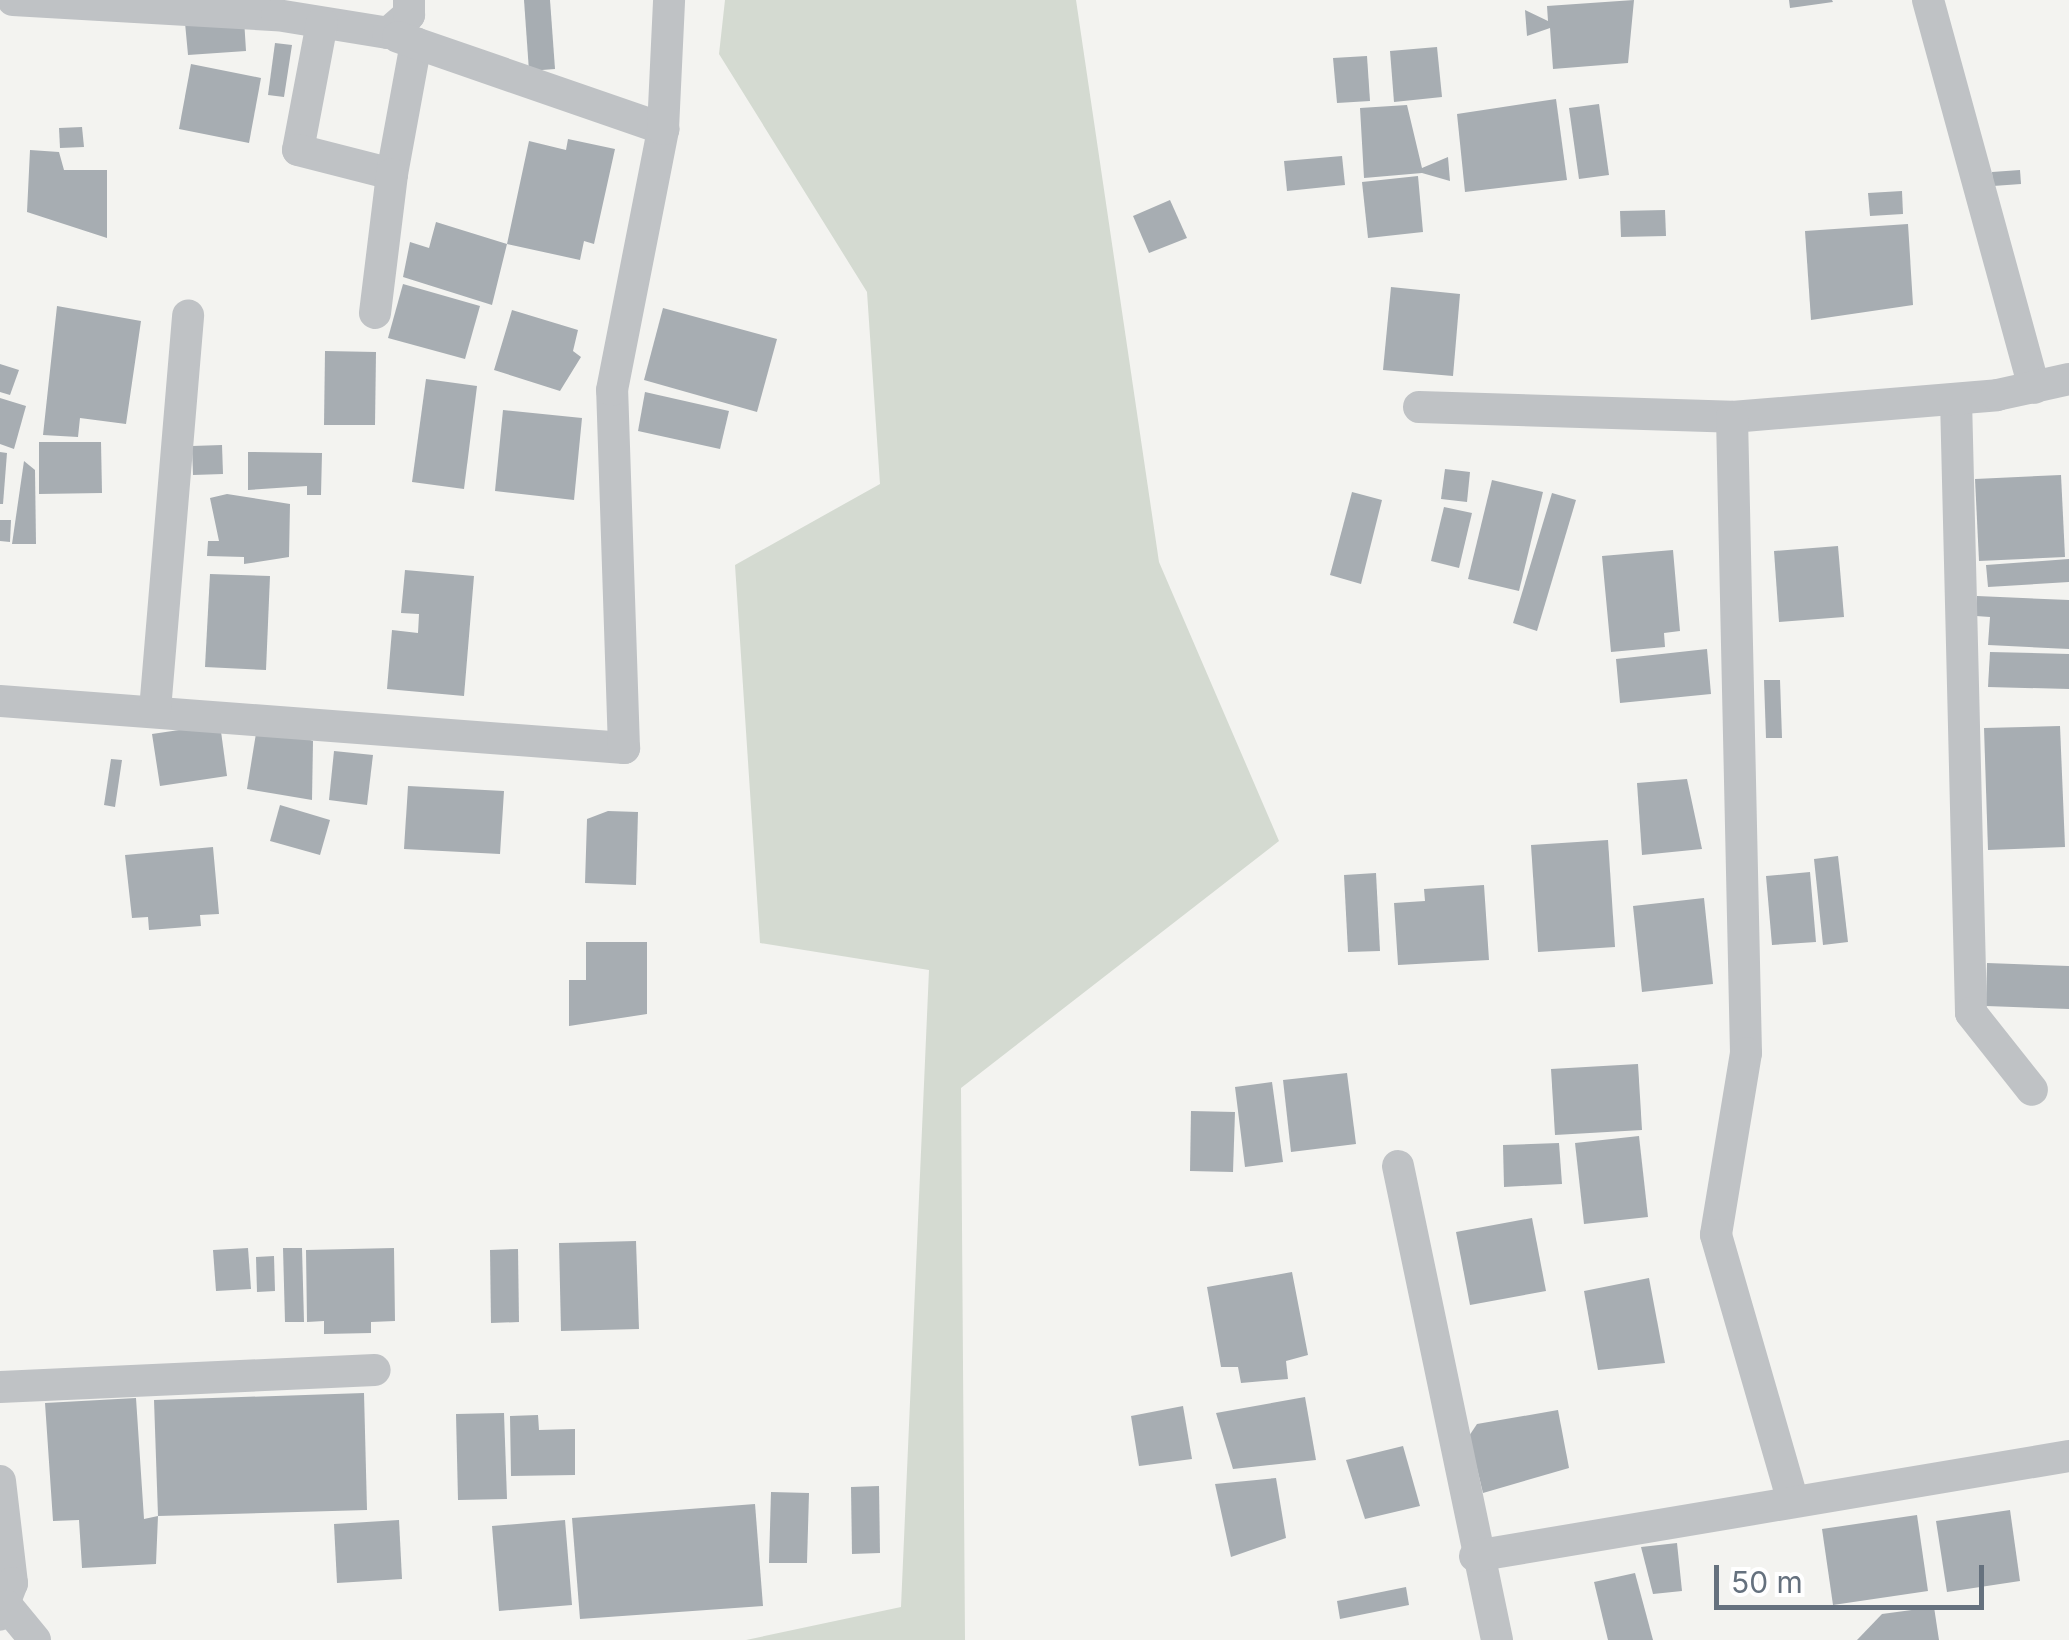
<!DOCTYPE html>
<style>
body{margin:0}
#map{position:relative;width:2069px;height:1640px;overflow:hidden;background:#f3f3f0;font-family:Inter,sans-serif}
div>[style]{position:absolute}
.green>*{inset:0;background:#d4dad1}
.building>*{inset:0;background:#a7adb2}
.street>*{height:32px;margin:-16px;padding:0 16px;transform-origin:16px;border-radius:16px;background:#bfc2c5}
span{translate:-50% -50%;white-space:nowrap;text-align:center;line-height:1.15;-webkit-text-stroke:10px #fff;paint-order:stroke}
.scale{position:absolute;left:1714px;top:1565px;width:270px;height:45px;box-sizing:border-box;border:5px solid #65717e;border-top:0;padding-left:12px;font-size:30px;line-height:35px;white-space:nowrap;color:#65717e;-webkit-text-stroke:8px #fff;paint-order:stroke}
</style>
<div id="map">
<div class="green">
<div style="clip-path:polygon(725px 0,1076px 0,1159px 562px,1279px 841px,961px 1088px,965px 1640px,746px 1640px,901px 1607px,929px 970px,760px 943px,735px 565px,880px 484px,867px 292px,719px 54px)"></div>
</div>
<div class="building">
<div style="clip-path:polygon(524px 0,550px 0,555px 69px,529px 71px)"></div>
<div style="clip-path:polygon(1634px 0,1628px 63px,1553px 69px,1550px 28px,1527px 36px,1525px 10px,1548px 21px,1547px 6px)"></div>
<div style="clip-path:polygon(1789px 0,1832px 0,1833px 2px,1790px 8px)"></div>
<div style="clip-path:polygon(244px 19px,246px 51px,188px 55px,185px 23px)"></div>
<div style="clip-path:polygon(275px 43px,292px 45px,284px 97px,268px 95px)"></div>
<div style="clip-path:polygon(1437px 47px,1442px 97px,1394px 102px,1390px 51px)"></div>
<div style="clip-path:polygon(1367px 56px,1370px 101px,1337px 103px,1333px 58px)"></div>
<div style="clip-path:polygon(191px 64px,261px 78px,249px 143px,179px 129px)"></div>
<div style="clip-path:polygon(1556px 99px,1567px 180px,1465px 192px,1457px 114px)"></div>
<div style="clip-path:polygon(1599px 104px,1609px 175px,1579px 179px,1569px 108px)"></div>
<div style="clip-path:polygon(1407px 105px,1422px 168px,1448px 157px,1450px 181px,1422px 173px,1364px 178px,1360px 108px)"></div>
<div style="clip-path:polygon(82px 127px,84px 147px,60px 148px,59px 128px)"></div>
<div style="clip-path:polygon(568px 139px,615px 149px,594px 244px,584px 241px,580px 260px,507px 244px,529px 141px,566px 150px)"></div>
<div style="clip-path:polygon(30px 150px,59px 152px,64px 170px,107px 170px,107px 238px,27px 212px)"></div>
<div style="clip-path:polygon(1342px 156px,1345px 185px,1287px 191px,1284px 161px)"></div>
<div style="clip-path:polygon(2020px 170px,2021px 184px,1993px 186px,1992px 172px)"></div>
<div style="clip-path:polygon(1418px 176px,1423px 232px,1368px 238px,1362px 182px)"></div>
<div style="clip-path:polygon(1902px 191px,1903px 214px,1870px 216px,1868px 193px)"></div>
<div style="clip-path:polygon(1170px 200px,1187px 238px,1149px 253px,1133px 216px)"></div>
<div style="clip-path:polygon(1665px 210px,1666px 236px,1621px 237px,1620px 211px)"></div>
<div style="clip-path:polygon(436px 222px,507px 244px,492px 305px,403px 277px,410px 242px,429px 248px)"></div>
<div style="clip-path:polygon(1908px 224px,1913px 305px,1811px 320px,1805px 231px)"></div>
<div style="clip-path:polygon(403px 284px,480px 306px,465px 359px,388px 338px)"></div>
<div style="clip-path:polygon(1391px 287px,1460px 294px,1453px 376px,1383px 370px)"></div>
<div style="clip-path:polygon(57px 306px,141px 321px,126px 424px,80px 418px,78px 437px,43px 435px)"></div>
<div style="clip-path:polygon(663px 308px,777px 339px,757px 412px,644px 380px)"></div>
<div style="clip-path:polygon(512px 310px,578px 330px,573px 351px,581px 357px,560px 391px,494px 370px)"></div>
<div style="clip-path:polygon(325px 351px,376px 352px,375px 425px,324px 425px)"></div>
<div style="clip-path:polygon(0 364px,19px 370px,10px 395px,0 392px)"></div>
<div style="clip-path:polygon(426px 379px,477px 386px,464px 489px,412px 482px)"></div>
<div style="clip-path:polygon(645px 392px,729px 411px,720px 449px,638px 431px)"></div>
<div style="clip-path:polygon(0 398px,26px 406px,14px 449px,0 444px)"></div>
<div style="clip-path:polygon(503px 410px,582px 418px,574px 500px,495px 491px)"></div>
<div style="clip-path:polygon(39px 442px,101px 442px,102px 493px,39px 494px)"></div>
<div style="clip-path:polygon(222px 445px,223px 474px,193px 475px,192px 446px)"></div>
<div style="clip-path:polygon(0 452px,7px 453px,3px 504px,0 504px)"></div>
<div style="clip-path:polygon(248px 452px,322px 453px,321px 495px,307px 495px,307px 486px,248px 490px)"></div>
<div style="clip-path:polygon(24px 461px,35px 470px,36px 544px,12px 544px)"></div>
<div style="clip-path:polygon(1445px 469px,1470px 472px,1467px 502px,1441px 499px)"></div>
<div style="clip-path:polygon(2061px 475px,2065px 557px,1979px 561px,1975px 479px)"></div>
<div style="clip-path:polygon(1492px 480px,1543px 492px,1519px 591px,1468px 579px)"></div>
<div style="clip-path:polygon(1352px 492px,1382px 500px,1361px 584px,1330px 575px)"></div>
<div style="clip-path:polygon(1552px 493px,1576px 500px,1537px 631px,1513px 623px)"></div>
<div style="clip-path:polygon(227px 494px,290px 504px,289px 557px,244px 564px,244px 557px,207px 556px,208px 541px,219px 541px,210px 498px)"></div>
<div style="clip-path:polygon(1444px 507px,1472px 513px,1459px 568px,1431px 561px)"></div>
<div style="clip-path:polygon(0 520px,11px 520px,10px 542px,0 541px)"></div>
<div style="clip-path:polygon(1838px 546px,1844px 617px,1779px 622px,1774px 551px)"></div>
<div style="clip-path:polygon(1673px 550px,1680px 631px,1664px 633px,1665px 647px,1611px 652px,1602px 556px)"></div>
<div style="clip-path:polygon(2069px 559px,2069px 582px,1988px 587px,1986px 565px)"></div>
<div style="clip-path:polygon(405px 570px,474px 576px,464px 696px,387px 689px,392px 630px,418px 633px,419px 614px,401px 613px)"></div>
<div style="clip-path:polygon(210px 574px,270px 576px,266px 670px,205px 667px)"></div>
<div style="clip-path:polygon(1977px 596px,2069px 600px,2069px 649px,1988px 645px,1990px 617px,1976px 616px)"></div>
<div style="clip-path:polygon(1707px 649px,1711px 694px,1620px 703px,1616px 659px)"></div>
<div style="clip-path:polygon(1990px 652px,2069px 654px,2069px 689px,1988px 687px)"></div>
<div style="clip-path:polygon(1764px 680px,1780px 680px,1782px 738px,1766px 738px)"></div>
<div style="clip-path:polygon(258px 721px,313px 741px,312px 800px,247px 789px)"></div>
<div style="clip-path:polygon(220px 724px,227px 776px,160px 786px,152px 734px)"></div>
<div style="clip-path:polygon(2060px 726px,2065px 847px,1988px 850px,1984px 728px)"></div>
<div style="clip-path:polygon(334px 751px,373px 755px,367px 805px,329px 800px)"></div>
<div style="clip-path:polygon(111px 759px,122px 760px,115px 807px,104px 805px)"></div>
<div style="clip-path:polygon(1687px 779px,1702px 849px,1642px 855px,1637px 783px)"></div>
<div style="clip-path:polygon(408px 786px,504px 791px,500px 854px,404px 849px)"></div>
<div style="clip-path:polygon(280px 805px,330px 820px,320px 855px,270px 841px)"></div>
<div style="clip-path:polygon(608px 811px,638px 812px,636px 885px,585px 883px,587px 819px)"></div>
<div style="clip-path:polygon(1608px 840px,1615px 947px,1538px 952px,1531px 845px)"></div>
<div style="clip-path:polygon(213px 847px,219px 914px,200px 915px,201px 926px,149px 930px,148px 917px,132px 918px,125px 855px)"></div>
<div style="clip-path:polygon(1838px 856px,1848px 942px,1823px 945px,1814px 859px)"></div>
<div style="clip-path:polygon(1810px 872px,1816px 942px,1772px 945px,1766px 876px)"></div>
<div style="clip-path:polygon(1376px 873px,1380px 951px,1348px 952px,1344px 875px)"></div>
<div style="clip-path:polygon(1484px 885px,1489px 960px,1398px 965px,1394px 903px,1425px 901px,1424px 889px)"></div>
<div style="clip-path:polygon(1704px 898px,1713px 984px,1642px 992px,1633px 906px)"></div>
<div style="clip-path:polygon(586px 942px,647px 942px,647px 1014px,569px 1026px,569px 980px,586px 980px)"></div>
<div style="clip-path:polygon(1987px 963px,2069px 966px,2069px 1009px,1986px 1006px)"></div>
<div style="clip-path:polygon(1638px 1064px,1642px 1130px,1555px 1135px,1551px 1069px)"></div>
<div style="clip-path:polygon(1347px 1073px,1356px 1144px,1291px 1152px,1283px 1080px)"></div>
<div style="clip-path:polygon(1272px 1082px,1283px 1162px,1245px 1167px,1235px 1087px)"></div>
<div style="clip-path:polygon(1191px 1111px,1235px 1112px,1233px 1172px,1190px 1171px)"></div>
<div style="clip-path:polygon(1639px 1136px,1648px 1217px,1584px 1224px,1575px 1143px)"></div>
<div style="clip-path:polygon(1559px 1143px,1562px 1184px,1504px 1187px,1503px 1145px)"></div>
<div style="clip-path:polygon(1532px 1218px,1546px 1291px,1470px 1305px,1456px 1232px)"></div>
<div style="clip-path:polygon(636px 1241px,639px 1329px,561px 1331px,559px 1243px)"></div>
<div style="clip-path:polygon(248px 1248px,251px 1289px,216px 1291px,213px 1250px)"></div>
<div style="clip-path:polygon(283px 1248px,302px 1248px,304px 1322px,285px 1322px)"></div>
<div style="clip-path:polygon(394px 1248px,395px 1321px,371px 1322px,371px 1333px,324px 1334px,324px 1321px,307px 1322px,306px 1250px)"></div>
<div style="clip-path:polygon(518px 1249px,519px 1322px,491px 1323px,490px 1250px)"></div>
<div style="clip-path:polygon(274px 1256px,275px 1291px,257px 1292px,256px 1257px)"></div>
<div style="clip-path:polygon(1292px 1272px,1308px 1355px,1286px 1361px,1288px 1379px,1241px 1383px,1238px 1367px,1221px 1367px,1207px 1287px)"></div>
<div style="clip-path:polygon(1649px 1278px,1665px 1363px,1598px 1370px,1584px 1291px)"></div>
<div style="clip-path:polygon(364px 1393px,367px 1510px,158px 1516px,154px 1400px)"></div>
<div style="clip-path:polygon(1305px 1397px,1316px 1460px,1233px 1469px,1216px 1413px)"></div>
<div style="clip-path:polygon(136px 1398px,144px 1519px,158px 1516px,156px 1564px,82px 1568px,79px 1520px,53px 1521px,45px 1403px)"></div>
<div style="clip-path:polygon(1183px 1406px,1192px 1459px,1139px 1466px,1131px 1416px)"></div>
<div style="clip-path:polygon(1558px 1410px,1569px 1468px,1483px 1493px,1469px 1436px,1477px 1424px)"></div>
<div style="clip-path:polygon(504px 1413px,507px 1499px,458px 1500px,456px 1414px)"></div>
<div style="clip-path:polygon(538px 1415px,539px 1430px,575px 1429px,575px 1475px,511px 1476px,510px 1416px)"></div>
<div style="clip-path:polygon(1403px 1446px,1420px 1506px,1365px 1519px,1346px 1460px)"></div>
<div style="clip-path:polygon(1276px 1478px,1286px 1538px,1231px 1557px,1215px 1484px)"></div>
<div style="clip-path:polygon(879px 1486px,880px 1553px,852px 1554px,851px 1487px)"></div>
<div style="clip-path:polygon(771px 1492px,809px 1493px,807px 1563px,769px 1563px)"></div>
<div style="clip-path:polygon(755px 1504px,763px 1606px,580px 1619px,572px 1518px)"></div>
<div style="clip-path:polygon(2010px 1510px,2020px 1581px,1947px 1592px,1936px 1521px)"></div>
<div style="clip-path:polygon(1917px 1515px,1928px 1591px,1833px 1605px,1822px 1529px)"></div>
<div style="clip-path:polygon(399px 1520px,402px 1579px,337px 1583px,334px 1524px)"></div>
<div style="clip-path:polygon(565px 1520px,572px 1605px,499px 1611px,492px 1526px)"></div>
<div style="clip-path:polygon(1677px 1543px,1682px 1591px,1653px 1594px,1641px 1547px)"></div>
<div style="clip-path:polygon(1635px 1573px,1653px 1640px,1608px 1640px,1594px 1582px)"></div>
<div style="clip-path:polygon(1406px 1587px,1409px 1605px,1340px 1619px,1337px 1601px)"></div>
<div style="clip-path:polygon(1934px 1607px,1939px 1640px,1857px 1640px,1882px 1614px)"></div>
</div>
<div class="street">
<div style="left:13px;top:0;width:264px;rotate:3.3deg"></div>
<div style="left:277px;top:15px;width:112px;rotate:9.2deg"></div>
<div style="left:388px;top:33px;width:28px;rotate:-41deg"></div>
<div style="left:409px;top:15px;width:15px;rotate:-90deg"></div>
<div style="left:1928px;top:0;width:402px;rotate:74.7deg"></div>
<div style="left:322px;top:23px;width:129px;rotate:100.7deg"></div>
<div style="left:298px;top:150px;width:97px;rotate:14.3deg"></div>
<div style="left:392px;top:174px;width:133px;rotate:-79.6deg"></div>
<div style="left:398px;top:37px;width:281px;rotate:19.1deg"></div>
<div style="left:375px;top:313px;width:140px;rotate:-83deg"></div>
<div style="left:1956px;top:399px;width:614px;rotate:88.6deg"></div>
<div style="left:1971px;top:1013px;width:98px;rotate:51.6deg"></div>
<div style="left:1419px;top:407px;width:313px;rotate:1.8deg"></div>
<div style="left:1732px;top:417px;width:266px;rotate:-4.7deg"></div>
<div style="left:1997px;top:395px;width:74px;rotate:-12.5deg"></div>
<div style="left:1732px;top:417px;width:636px;rotate:88.74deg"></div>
<div style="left:1746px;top:1053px;width:184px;rotate:99.4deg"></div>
<div style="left:1716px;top:1235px;width:277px;rotate:73.9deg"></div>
<div style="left:0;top:701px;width:626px;rotate:4.31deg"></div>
<div style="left:624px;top:748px;width:358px;rotate:-91.9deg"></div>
<div style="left:612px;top:390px;width:266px;rotate:-78.9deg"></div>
<div style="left:663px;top:129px;width:129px;rotate:-87.3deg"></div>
<div style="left:155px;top:710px;width:396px;rotate:-85.2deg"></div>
<div style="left:1398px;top:1166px;width:484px;rotate:78.2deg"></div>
<div style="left:0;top:1387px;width:375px;rotate:-2.6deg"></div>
<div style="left:0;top:1481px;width:103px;rotate:83.3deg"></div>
<div style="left:12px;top:1583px;width:34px;rotate:111deg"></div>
<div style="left:1475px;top:1556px;width:602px;rotate:-9.56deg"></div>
<div style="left:7px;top:1606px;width:44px;rotate:50.5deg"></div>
</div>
<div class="scale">50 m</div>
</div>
